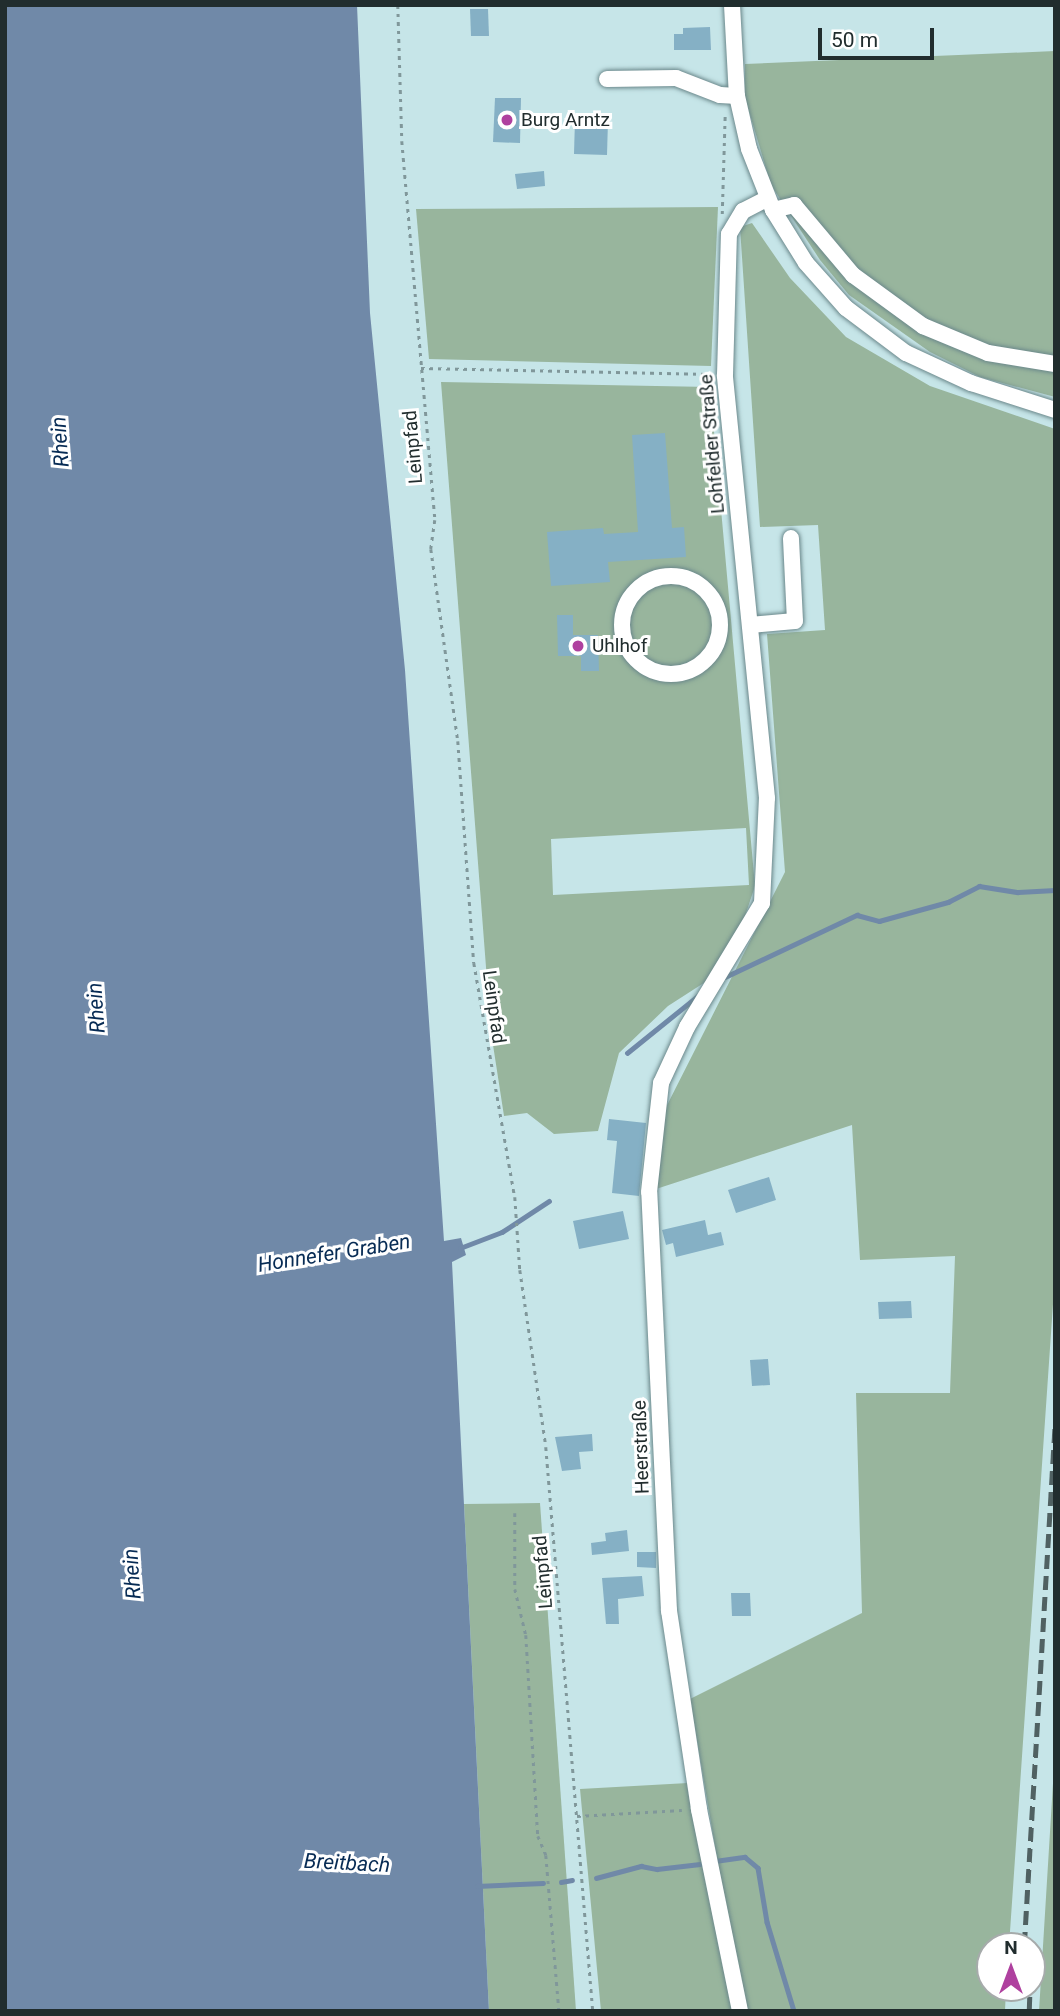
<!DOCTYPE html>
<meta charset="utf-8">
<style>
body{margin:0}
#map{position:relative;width:1060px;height:2016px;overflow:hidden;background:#c6e5e8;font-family:Roboto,sans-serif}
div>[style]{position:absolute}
.green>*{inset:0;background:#98b59d}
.water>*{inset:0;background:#7089a8}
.stream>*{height:4.5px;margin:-2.25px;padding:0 2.25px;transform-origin:2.25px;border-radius:2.25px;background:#7089a8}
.building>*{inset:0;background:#85b0c5}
.path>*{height:2.5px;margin-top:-1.25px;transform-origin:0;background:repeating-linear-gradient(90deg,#80979a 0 3.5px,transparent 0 8.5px)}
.roads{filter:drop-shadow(0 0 2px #6b888b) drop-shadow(0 0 2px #6b888b)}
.minor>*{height:16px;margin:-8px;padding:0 8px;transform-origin:8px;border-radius:8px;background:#fff}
.minor>.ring{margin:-8px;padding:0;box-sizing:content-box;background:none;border:16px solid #fff;border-radius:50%}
.rail>*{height:4.5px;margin-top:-2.25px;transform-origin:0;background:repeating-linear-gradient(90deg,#506162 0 14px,transparent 0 21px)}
.dots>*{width:19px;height:19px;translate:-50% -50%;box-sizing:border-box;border:4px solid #fff;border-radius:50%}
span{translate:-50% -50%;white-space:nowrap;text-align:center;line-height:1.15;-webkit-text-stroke:6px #fff;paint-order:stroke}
.poi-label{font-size:19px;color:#212d2e}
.left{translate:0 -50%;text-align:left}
.street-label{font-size:19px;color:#212d2e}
.water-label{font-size:21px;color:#072b54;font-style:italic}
.frame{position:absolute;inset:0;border:7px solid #212d2e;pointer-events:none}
.north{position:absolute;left:976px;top:1932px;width:70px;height:70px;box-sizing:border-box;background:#fff;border:2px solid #a6abab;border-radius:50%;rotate:0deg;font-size:19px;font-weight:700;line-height:28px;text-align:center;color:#212d2e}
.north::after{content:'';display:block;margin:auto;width:24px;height:32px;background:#af419f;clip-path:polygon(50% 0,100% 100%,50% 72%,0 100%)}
.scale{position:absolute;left:818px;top:28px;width:116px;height:32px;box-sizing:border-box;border:4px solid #212d2e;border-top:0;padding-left:9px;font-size:21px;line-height:24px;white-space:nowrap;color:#212d2e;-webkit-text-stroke:5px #fff;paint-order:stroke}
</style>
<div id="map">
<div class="green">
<div style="clip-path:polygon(1055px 51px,1055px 397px,980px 377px,930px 352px,849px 295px,820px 260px,771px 185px,745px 98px,745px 64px)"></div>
<div style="clip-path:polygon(718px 207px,711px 366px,429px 359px,416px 209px)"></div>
<div style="clip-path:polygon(752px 223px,790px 278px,846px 337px,930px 386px,1055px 429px,1055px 1275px,1009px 1946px,990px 1946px,990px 1988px,1006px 1988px,1005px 2011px,747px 2011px,736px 1970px,690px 1699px,862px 1613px,856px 1393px,950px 1393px,955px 1256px,860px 1260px,852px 1125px,656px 1189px,657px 1125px,785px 872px,767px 634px,825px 630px,818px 525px,760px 527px,740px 227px)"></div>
<div style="clip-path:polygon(evenodd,441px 382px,710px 387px,755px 886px,741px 928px,710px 979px,668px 1006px,619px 1053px,598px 1131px,554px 1134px,527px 1113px,504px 1116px,491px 1032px,441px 382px,746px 828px,749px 885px,553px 895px,551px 839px,746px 828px)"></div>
<div style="clip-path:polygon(540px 1503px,576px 2011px,489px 2011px,464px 1504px)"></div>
<div style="clip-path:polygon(1055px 1747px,1055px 2011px,1039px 2011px,1053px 1783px)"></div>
<div style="clip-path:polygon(688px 1783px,735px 2011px,601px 2011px,580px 1789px)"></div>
</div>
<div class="water">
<div style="clip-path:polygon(5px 5px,357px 5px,370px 313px,405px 670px,444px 1241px,461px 1238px,466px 1255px,452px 1262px,489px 2011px,5px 2011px)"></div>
</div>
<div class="stream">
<div style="left:725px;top:977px;width:146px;rotate:-25.2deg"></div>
<div style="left:857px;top:915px;width:23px;rotate:15deg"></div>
<div style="left:879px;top:921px;width:72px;rotate:-15.4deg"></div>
<div style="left:948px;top:902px;width:35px;rotate:-27deg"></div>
<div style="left:979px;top:886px;width:39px;rotate:9deg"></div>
<div style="left:1018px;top:892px;width:37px;rotate:-3deg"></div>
<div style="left:627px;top:1053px;width:94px;rotate:-38.9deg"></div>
<div style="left:460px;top:1248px;width:45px;rotate:-20.9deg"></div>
<div style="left:502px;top:1232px;width:56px;rotate:-33.4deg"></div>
<div style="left:715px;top:1861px;width:30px;rotate:-8deg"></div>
<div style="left:745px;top:1857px;width:17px;rotate:40deg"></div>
<div style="left:758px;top:1868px;width:55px;rotate:80.5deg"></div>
<div style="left:767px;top:1922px;width:93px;rotate:73.1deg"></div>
<div style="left:596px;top:1878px;width:47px;rotate:-14.9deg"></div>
<div style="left:641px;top:1866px;width:16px;rotate:11deg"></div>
<div style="left:657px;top:1869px;width:43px;rotate:-6.6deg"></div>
<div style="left:561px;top:1882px;width:11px;rotate:-10deg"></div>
<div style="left:477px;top:1886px;width:66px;rotate:-2.6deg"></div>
</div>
<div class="building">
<div style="clip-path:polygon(470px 9px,488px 9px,489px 36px,471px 36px)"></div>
<div style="clip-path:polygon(710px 27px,711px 50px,674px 50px,674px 34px,683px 34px,683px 28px)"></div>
<div style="clip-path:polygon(495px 98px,521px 98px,520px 143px,493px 142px)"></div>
<div style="clip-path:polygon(575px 119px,608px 120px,607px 155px,574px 154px)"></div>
<div style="clip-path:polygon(544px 171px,545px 186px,517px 189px,515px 174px)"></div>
<div style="clip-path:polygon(665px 433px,672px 528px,684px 527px,686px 557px,608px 562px,610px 582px,551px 586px,547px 532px,603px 528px,604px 534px,638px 532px,632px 435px)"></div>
<div style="clip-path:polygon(557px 615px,573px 615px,573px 635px,598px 635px,599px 671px,581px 671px,581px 656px,558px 656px)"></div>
<div style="clip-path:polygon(609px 1119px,646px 1123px,639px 1196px,612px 1193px,617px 1141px,607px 1140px)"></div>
<div style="clip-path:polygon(769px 1177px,776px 1200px,736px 1213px,728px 1190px)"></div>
<div style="clip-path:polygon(623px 1211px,629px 1239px,579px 1249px,573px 1221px)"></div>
<div style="clip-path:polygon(705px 1220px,708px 1235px,721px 1232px,724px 1245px,676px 1257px,673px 1243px,666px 1245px,662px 1230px)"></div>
<div style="clip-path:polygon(911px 1301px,912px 1318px,879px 1319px,878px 1302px)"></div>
<div style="clip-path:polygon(768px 1359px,770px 1385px,752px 1386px,750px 1360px)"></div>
<div style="clip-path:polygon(592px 1434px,593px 1451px,579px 1452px,581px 1469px,562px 1471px,555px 1437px)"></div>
<div style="clip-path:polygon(627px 1530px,629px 1551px,592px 1555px,591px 1543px,606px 1541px,605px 1533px)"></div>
<div style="clip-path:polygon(637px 1552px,656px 1552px,656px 1568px,637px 1567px)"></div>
<div style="clip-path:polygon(642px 1576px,644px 1596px,618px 1599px,619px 1624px,606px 1624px,602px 1578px)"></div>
<div style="clip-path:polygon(731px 1593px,750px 1593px,751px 1616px,732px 1616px)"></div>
</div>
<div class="path">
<div style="left:398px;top:5px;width:136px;rotate:88.3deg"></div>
<div style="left:402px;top:141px;width:380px;rotate:85deg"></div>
<div style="left:435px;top:520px;width:29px;rotate:98deg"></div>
<div style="left:431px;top:549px;width:194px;rotate:82deg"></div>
<div style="left:458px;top:741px;width:223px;rotate:85.9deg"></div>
<div style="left:474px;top:963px;width:238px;rotate:80.1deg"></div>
<div style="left:515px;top:1197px;width:73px;rotate:86.1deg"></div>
<div style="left:520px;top:1270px;width:179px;rotate:81.6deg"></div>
<div style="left:546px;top:1447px;width:566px;rotate:85.24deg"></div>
<div style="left:722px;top:214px;width:99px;rotate:-88.3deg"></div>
<div style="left:421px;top:368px;width:290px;rotate:1.2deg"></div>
<div style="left:515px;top:1513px;width:76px;rotate:90deg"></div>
<div style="left:515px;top:1589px;width:47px;rotate:76.6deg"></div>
<div style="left:526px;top:1635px;width:201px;rotate:86.6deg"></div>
<div style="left:538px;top:1836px;width:21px;rotate:67deg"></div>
<div style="left:546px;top:1855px;width:157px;rotate:85.2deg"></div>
<div style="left:577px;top:1816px;width:105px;rotate:-3.3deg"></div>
</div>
<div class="roads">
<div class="minor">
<div style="left:732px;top:5px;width:91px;rotate:86.9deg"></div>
<div style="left:737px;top:96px;width:54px;rotate:77.2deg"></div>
<div style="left:749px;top:149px;width:66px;rotate:68.5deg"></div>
<div style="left:773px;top:210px;width:62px;rotate:58.1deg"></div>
<div style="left:806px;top:263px;width:60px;rotate:48.4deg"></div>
<div style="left:846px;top:308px;width:75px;rotate:36.9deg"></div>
<div style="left:906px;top:353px;width:72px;rotate:24.8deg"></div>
<div style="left:971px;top:383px;width:88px;rotate:17.8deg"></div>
<div style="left:607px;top:79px;width:69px;rotate:-0.8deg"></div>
<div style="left:676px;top:78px;width:47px;rotate:21.1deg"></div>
<div style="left:720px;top:95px;width:17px;rotate:3deg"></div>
<div style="left:773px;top:210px;width:22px;rotate:-13deg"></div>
<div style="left:794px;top:205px;width:92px;rotate:49.9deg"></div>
<div style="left:853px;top:275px;width:87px;rotate:36.1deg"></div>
<div style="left:923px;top:326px;width:70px;rotate:22.6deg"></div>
<div style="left:988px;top:353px;width:68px;rotate:9.3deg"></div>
<div class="ring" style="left:622px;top:576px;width:82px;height:82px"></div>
<div style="left:750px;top:625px;width:45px;rotate:-5.1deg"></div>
<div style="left:795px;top:621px;width:83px;rotate:-92.8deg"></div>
<div style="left:740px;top:2011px;width:206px;rotate:-101.5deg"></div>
<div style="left:699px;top:1809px;width:200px;rotate:-98.6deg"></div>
<div style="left:669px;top:1611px;width:419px;rotate:-92.7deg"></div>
<div style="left:649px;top:1192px;width:110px;rotate:-83.7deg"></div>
<div style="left:661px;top:1083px;width:62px;rotate:-65.1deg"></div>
<div style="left:687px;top:1027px;width:145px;rotate:-58.8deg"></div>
<div style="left:762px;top:903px;width:105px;rotate:-87.3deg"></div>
<div style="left:767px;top:798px;width:425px;rotate:-95.7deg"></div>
<div style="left:725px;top:375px;width:141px;rotate:-88.4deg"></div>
<div style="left:729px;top:234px;width:27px;rotate:-59deg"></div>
<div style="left:743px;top:211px;width:27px;rotate:-27deg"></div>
</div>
</div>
<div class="rail">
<div style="left:1024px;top:1946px;width:524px;rotate:-86.61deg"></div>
<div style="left:1029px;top:2011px;width:23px;rotate:-88deg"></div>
</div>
<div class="dots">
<div style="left:507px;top:120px;background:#af419f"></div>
<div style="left:578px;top:646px;background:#af419f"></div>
</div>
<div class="poi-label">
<span class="left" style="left:521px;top:120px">Burg Arntz</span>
<span class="left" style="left:592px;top:646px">Uhlhof</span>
</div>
<div class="street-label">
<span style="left:712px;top:444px;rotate:-95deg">Lohfelder Straße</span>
<span style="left:413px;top:447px;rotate:-95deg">Leinpfad</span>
<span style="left:494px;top:1007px;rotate:82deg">Leinpfad</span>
<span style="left:641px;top:1447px;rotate:-92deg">Heerstraße</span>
<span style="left:543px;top:1572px;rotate:-95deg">Leinpfad</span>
</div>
<div class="water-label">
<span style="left:60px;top:442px;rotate:-94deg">Rhein</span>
<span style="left:96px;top:1008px;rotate:-94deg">Rhein</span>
<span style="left:334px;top:1253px;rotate:-9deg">Honnefer Graben</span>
<span style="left:132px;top:1574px;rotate:-94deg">Rhein</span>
<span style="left:347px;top:1863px;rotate:3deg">Breitbach</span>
</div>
<div class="frame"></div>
<div class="north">N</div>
<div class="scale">50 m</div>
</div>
